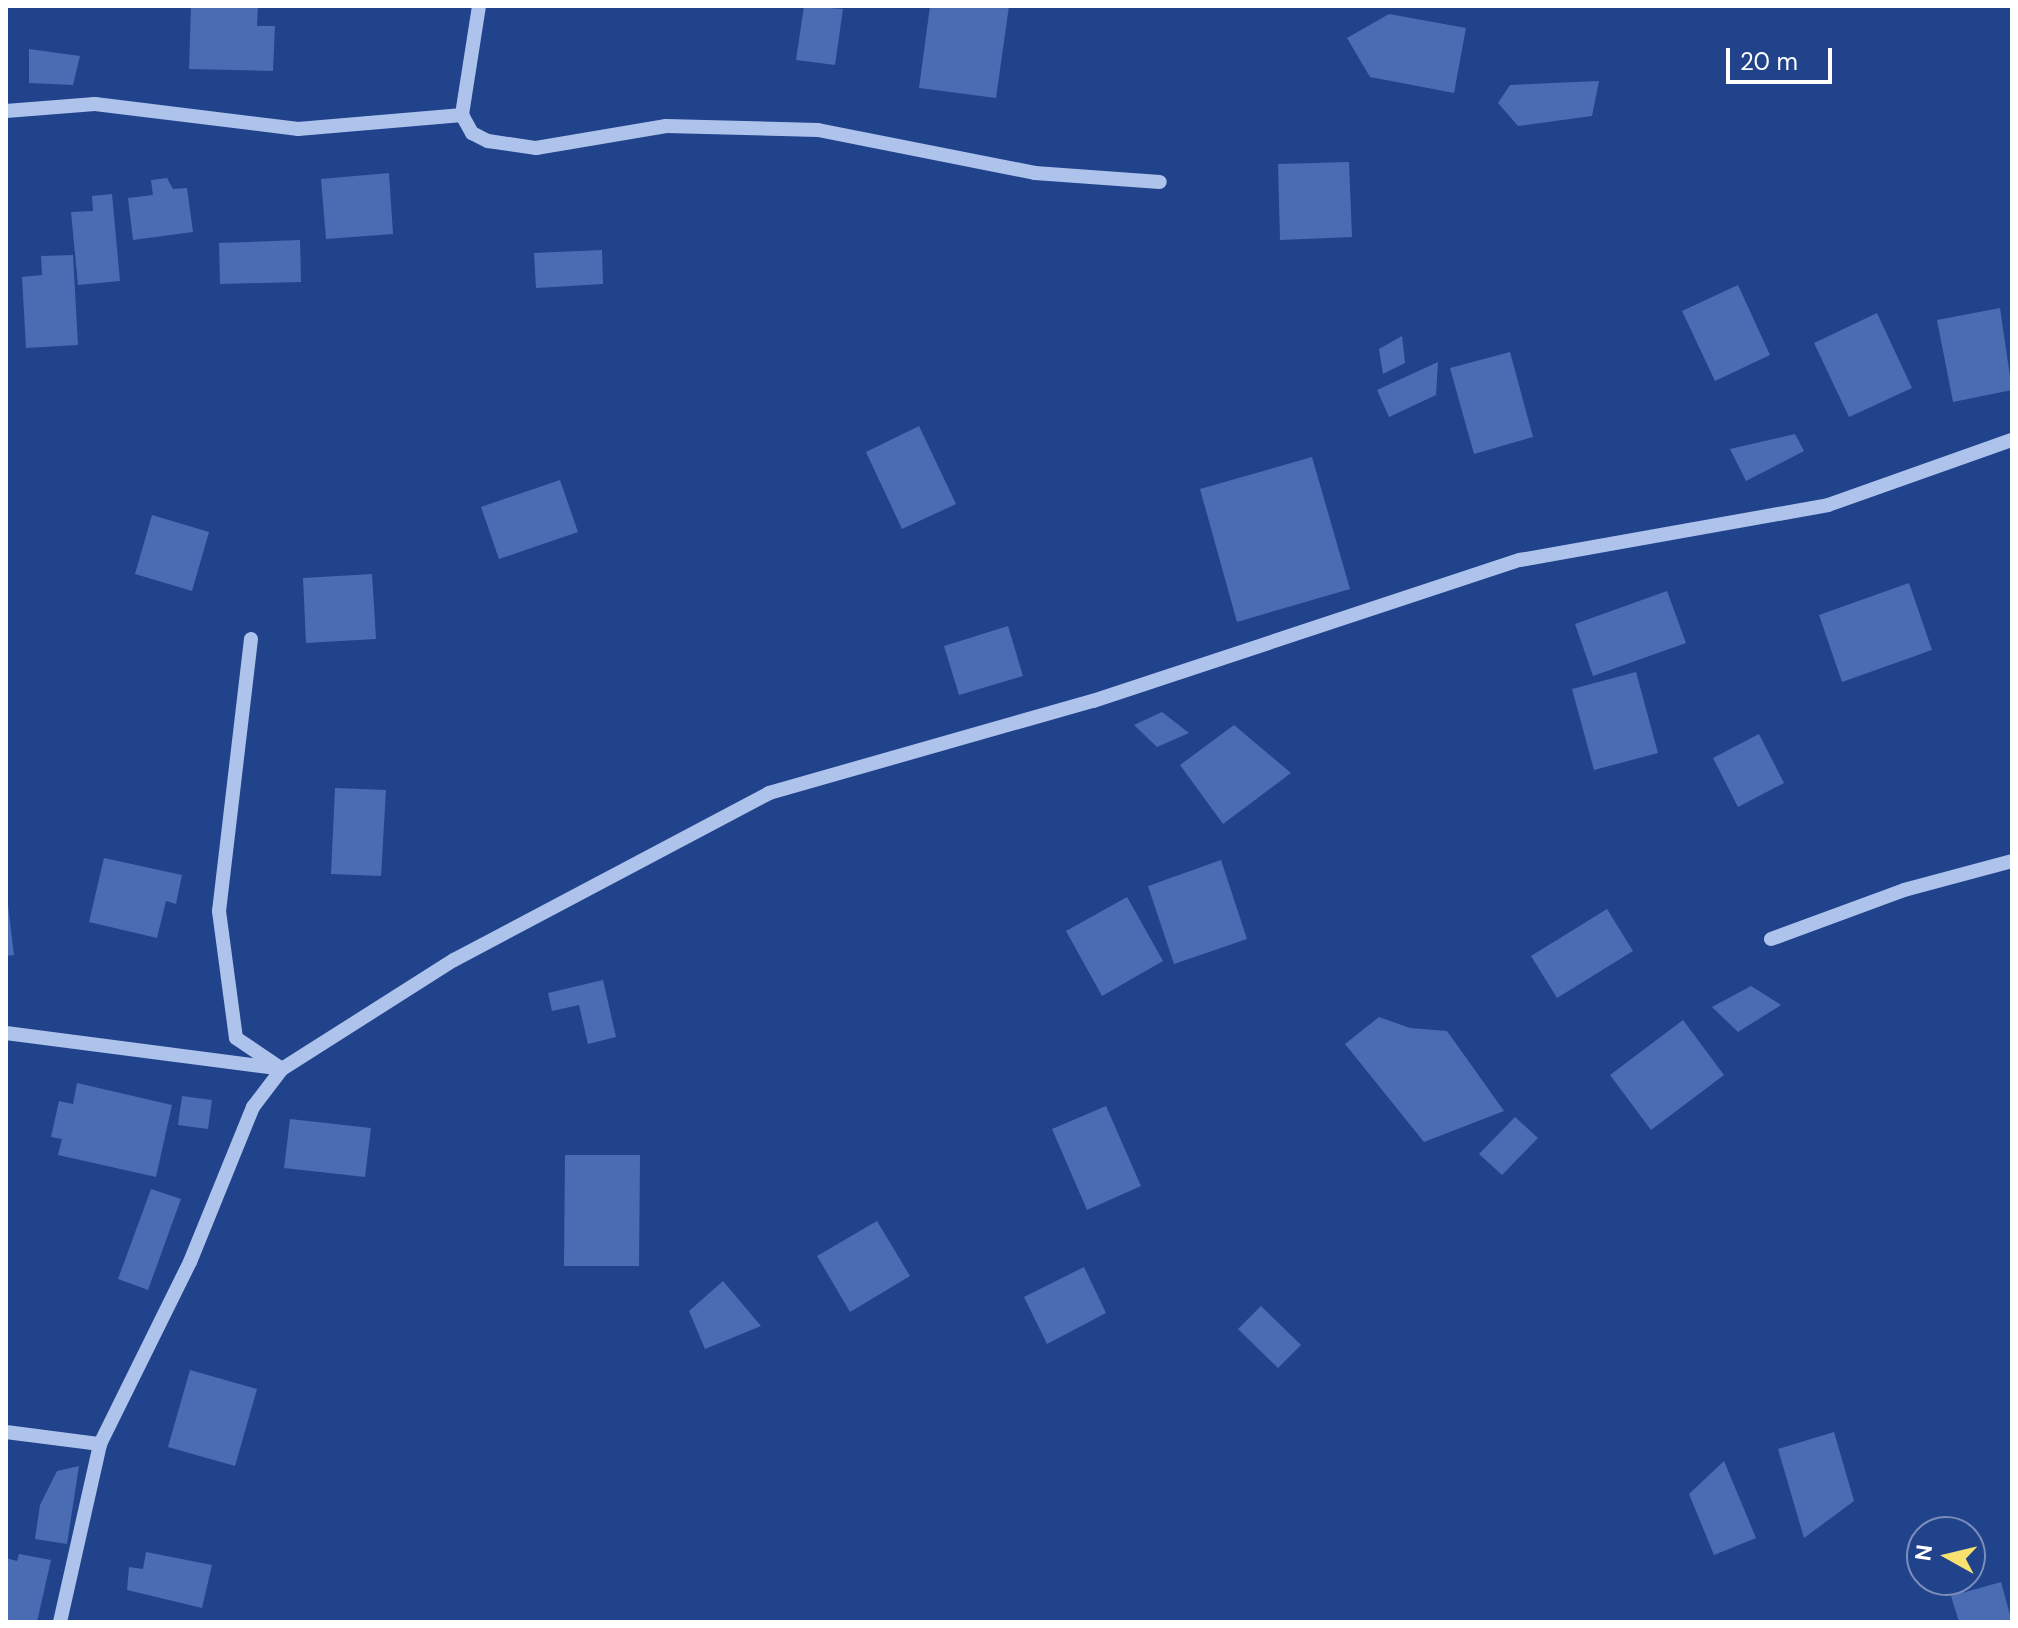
<!DOCTYPE html>
<style>
body{margin:0}
#map{position:relative;width:2018px;height:1628px;overflow:hidden;background:#21438c;font-family:"DM Sans",sans-serif}
div>[style]{position:absolute}
.building>*{inset:0;background:#496cb3}
.minor>*{height:14px;margin:-7px;padding:0 7px;transform-origin:7px;border-radius:7px;background:#aec3ec}
span{translate:-50% -50%;white-space:nowrap;text-align:center;line-height:1.15;-webkit-text-stroke:6px #21438c;paint-order:stroke}
.frame{position:absolute;inset:0;border:8px solid #fff;pointer-events:none}
.north{position:absolute;left:1906px;top:1516px;width:80px;height:80px;box-sizing:border-box;background:#21438c;border:2px solid #7a8eba;border-radius:50%;rotate:278deg;font-size:22px;font-weight:700;line-height:32px;text-align:center;color:#fff}
.north::after{content:'';display:block;margin:auto;width:28px;height:36px;background:#f8e16f;clip-path:polygon(50% 0,100% 100%,50% 72%,0 100%)}
.scale{position:absolute;left:1726px;top:48px;width:106px;height:36px;box-sizing:border-box;border:4px solid #fff;border-top:0;padding-left:10px;font-size:24px;line-height:28px;white-space:nowrap;color:#fff;-webkit-text-stroke:6px #21438c;paint-order:stroke}
</style>
<div id="map">
<div class="building">
<div style="clip-path:polygon(191px 6px,258px 6px,257px 26px,275px 26px,273px 71px,189px 69px)"></div>
<div style="clip-path:polygon(804px 6px,843px 9px,835px 65px,796px 60px)"></div>
<div style="clip-path:polygon(930px 6px,1009px 6px,996px 98px,919px 88px)"></div>
<div style="clip-path:polygon(1389px 14px,1466px 28px,1454px 93px,1370px 77px,1347px 38px)"></div>
<div style="clip-path:polygon(29px 49px,80px 56px,73px 85px,29px 83px)"></div>
<div style="clip-path:polygon(1599px 81px,1592px 116px,1518px 126px,1498px 103px,1510px 85px)"></div>
<div style="clip-path:polygon(1349px 162px,1352px 237px,1280px 240px,1278px 164px)"></div>
<div style="clip-path:polygon(389px 173px,393px 234px,326px 239px,321px 179px)"></div>
<div style="clip-path:polygon(167px 178px,173px 189px,187px 188px,193px 232px,133px 240px,128px 198px,153px 195px,151px 180px)"></div>
<div style="clip-path:polygon(112px 194px,120px 281px,78px 285px,71px 212px,93px 211px,92px 196px)"></div>
<div style="clip-path:polygon(300px 240px,301px 282px,220px 284px,219px 243px)"></div>
<div style="clip-path:polygon(602px 250px,603px 284px,536px 288px,534px 253px)"></div>
<div style="clip-path:polygon(73px 255px,78px 345px,26px 348px,22px 277px,42px 275px,41px 256px)"></div>
<div style="clip-path:polygon(1738px 285px,1770px 355px,1715px 381px,1682px 311px)"></div>
<div style="clip-path:polygon(2000px 308px,2012px 390px,1953px 402px,1937px 320px)"></div>
<div style="clip-path:polygon(1877px 313px,1912px 388px,1849px 417px,1814px 343px)"></div>
<div style="clip-path:polygon(1402px 336px,1405px 363px,1383px 374px,1379px 349px)"></div>
<div style="clip-path:polygon(1510px 352px,1533px 437px,1474px 454px,1450px 368px)"></div>
<div style="clip-path:polygon(1438px 362px,1436px 395px,1389px 417px,1377px 390px)"></div>
<div style="clip-path:polygon(919px 426px,956px 504px,902px 529px,866px 452px)"></div>
<div style="clip-path:polygon(1795px 434px,1804px 451px,1746px 481px,1730px 449px)"></div>
<div style="clip-path:polygon(1312px 457px,1350px 589px,1237px 622px,1200px 489px)"></div>
<div style="clip-path:polygon(560px 480px,578px 532px,499px 559px,481px 507px)"></div>
<div style="clip-path:polygon(152px 515px,209px 532px,192px 591px,135px 574px)"></div>
<div style="clip-path:polygon(372px 574px,376px 639px,306px 643px,303px 578px)"></div>
<div style="clip-path:polygon(1909px 583px,1932px 650px,1842px 682px,1819px 615px)"></div>
<div style="clip-path:polygon(1667px 591px,1686px 643px,1593px 676px,1575px 624px)"></div>
<div style="clip-path:polygon(1008px 626px,1023px 676px,959px 695px,944px 646px)"></div>
<div style="clip-path:polygon(1636px 672px,1658px 753px,1594px 770px,1572px 689px)"></div>
<div style="clip-path:polygon(1162px 712px,1189px 733px,1157px 747px,1134px 725px)"></div>
<div style="clip-path:polygon(1234px 725px,1291px 773px,1223px 824px,1180px 765px)"></div>
<div style="clip-path:polygon(1759px 734px,1784px 783px,1738px 807px,1713px 758px)"></div>
<div style="clip-path:polygon(335px 788px,386px 790px,381px 876px,331px 874px)"></div>
<div style="clip-path:polygon(104px 858px,182px 875px,176px 904px,166px 901px,157px 938px,89px 922px)"></div>
<div style="clip-path:polygon(1221px 860px,1247px 939px,1174px 964px,1148px 886px)"></div>
<div style="clip-path:polygon(6px 888px,14px 955px,6px 956px)"></div>
<div style="clip-path:polygon(1127px 897px,1163px 961px,1102px 996px,1066px 931px)"></div>
<div style="clip-path:polygon(1607px 909px,1633px 951px,1557px 998px,1531px 956px)"></div>
<div style="clip-path:polygon(603px 980px,616px 1037px,588px 1044px,579px 1005px,552px 1011px,548px 993px)"></div>
<div style="clip-path:polygon(1751px 986px,1781px 1005px,1738px 1032px,1712px 1007px)"></div>
<div style="clip-path:polygon(1379px 1017px,1410px 1028px,1447px 1031px,1504px 1111px,1424px 1142px,1345px 1044px)"></div>
<div style="clip-path:polygon(1683px 1020px,1724px 1075px,1651px 1130px,1610px 1075px)"></div>
<div style="clip-path:polygon(77px 1083px,172px 1105px,156px 1177px,58px 1155px,62px 1139px,51px 1137px,59px 1101px,73px 1104px)"></div>
<div style="clip-path:polygon(182px 1096px,212px 1100px,208px 1129px,178px 1125px)"></div>
<div style="clip-path:polygon(1106px 1106px,1141px 1186px,1087px 1210px,1052px 1129px)"></div>
<div style="clip-path:polygon(1515px 1117px,1538px 1138px,1502px 1175px,1479px 1154px)"></div>
<div style="clip-path:polygon(290px 1119px,371px 1128px,365px 1177px,284px 1168px)"></div>
<div style="clip-path:polygon(565px 1155px,640px 1155px,639px 1266px,564px 1266px)"></div>
<div style="clip-path:polygon(151px 1189px,181px 1199px,148px 1290px,118px 1279px)"></div>
<div style="clip-path:polygon(877px 1221px,910px 1276px,850px 1312px,817px 1256px)"></div>
<div style="clip-path:polygon(1084px 1267px,1106px 1313px,1047px 1344px,1024px 1297px)"></div>
<div style="clip-path:polygon(723px 1281px,761px 1326px,705px 1349px,689px 1311px)"></div>
<div style="clip-path:polygon(1261px 1306px,1301px 1345px,1278px 1368px,1238px 1329px)"></div>
<div style="clip-path:polygon(190px 1370px,257px 1389px,235px 1466px,168px 1447px)"></div>
<div style="clip-path:polygon(1834px 1432px,1854px 1501px,1804px 1538px,1778px 1449px)"></div>
<div style="clip-path:polygon(1724px 1461px,1756px 1538px,1714px 1555px,1689px 1494px)"></div>
<div style="clip-path:polygon(79px 1466px,67px 1544px,35px 1539px,40px 1505px,57px 1471px)"></div>
<div style="clip-path:polygon(146px 1552px,212px 1565px,202px 1608px,127px 1590px,129px 1567px,143px 1569px)"></div>
<div style="clip-path:polygon(19px 1554px,51px 1560px,37px 1622px,6px 1622px,6px 1558px,17px 1561px)"></div>
<div style="clip-path:polygon(2001px 1582px,2012px 1622px,1959px 1622px,1951px 1596px)"></div>
</div>
<div class="minor">
<div style="left:479px;top:6px;width:110px;rotate:98.9deg"></div>
<div style="left:462px;top:115px;width:21px;rotate:61deg"></div>
<div style="left:472px;top:133px;width:18px;rotate:27deg"></div>
<div style="left:488px;top:141px;width:49px;rotate:8.3deg"></div>
<div style="left:536px;top:148px;width:132px;rotate:-9.6deg"></div>
<div style="left:666px;top:126px;width:152px;rotate:1.5deg"></div>
<div style="left:818px;top:130px;width:221px;rotate:11.2deg"></div>
<div style="left:1035px;top:173px;width:125px;rotate:4.1deg"></div>
<div style="left:6px;top:111px;width:89px;rotate:-4.5deg"></div>
<div style="left:95px;top:104px;width:205px;rotate:7deg"></div>
<div style="left:298px;top:129px;width:165px;rotate:-4.9deg"></div>
<div style="left:251px;top:639px;width:274px;rotate:96.7deg"></div>
<div style="left:219px;top:911px;width:128px;rotate:82.4deg"></div>
<div style="left:236px;top:1038px;width:55px;rotate:34deg"></div>
<div style="left:1771px;top:939px;width:142px;rotate:-20.2deg"></div>
<div style="left:1904px;top:890px;width:112px;rotate:-15deg"></div>
<div style="left:6px;top:1033px;width:273px;rotate:7.4deg"></div>
<div style="left:6px;top:1432px;width:95px;rotate:7.3deg"></div>
<div style="left:60px;top:1622px;width:182px;rotate:-77.3deg"></div>
<div style="left:100px;top:1444px;width:203px;rotate:-63.7deg"></div>
<div style="left:190px;top:1262px;width:167px;rotate:-67.9deg"></div>
<div style="left:253px;top:1107px;width:48px;rotate:-52.7deg"></div>
<div style="left:282px;top:1069px;width:204px;rotate:-32.4deg"></div>
<div style="left:454px;top:960px;width:357px;rotate:-27.9deg"></div>
<div style="left:769px;top:793px;width:337px;rotate:-15.9deg"></div>
<div style="left:1093px;top:701px;width:450px;rotate:-18.3deg"></div>
<div style="left:1520px;top:560px;width:313px;rotate:-10.1deg"></div>
<div style="left:1828px;top:505px;width:195px;rotate:-19.5deg"></div>
</div>
<div class="frame"></div>
<div class="north">N</div>
<div class="scale">20 m</div>
</div>
